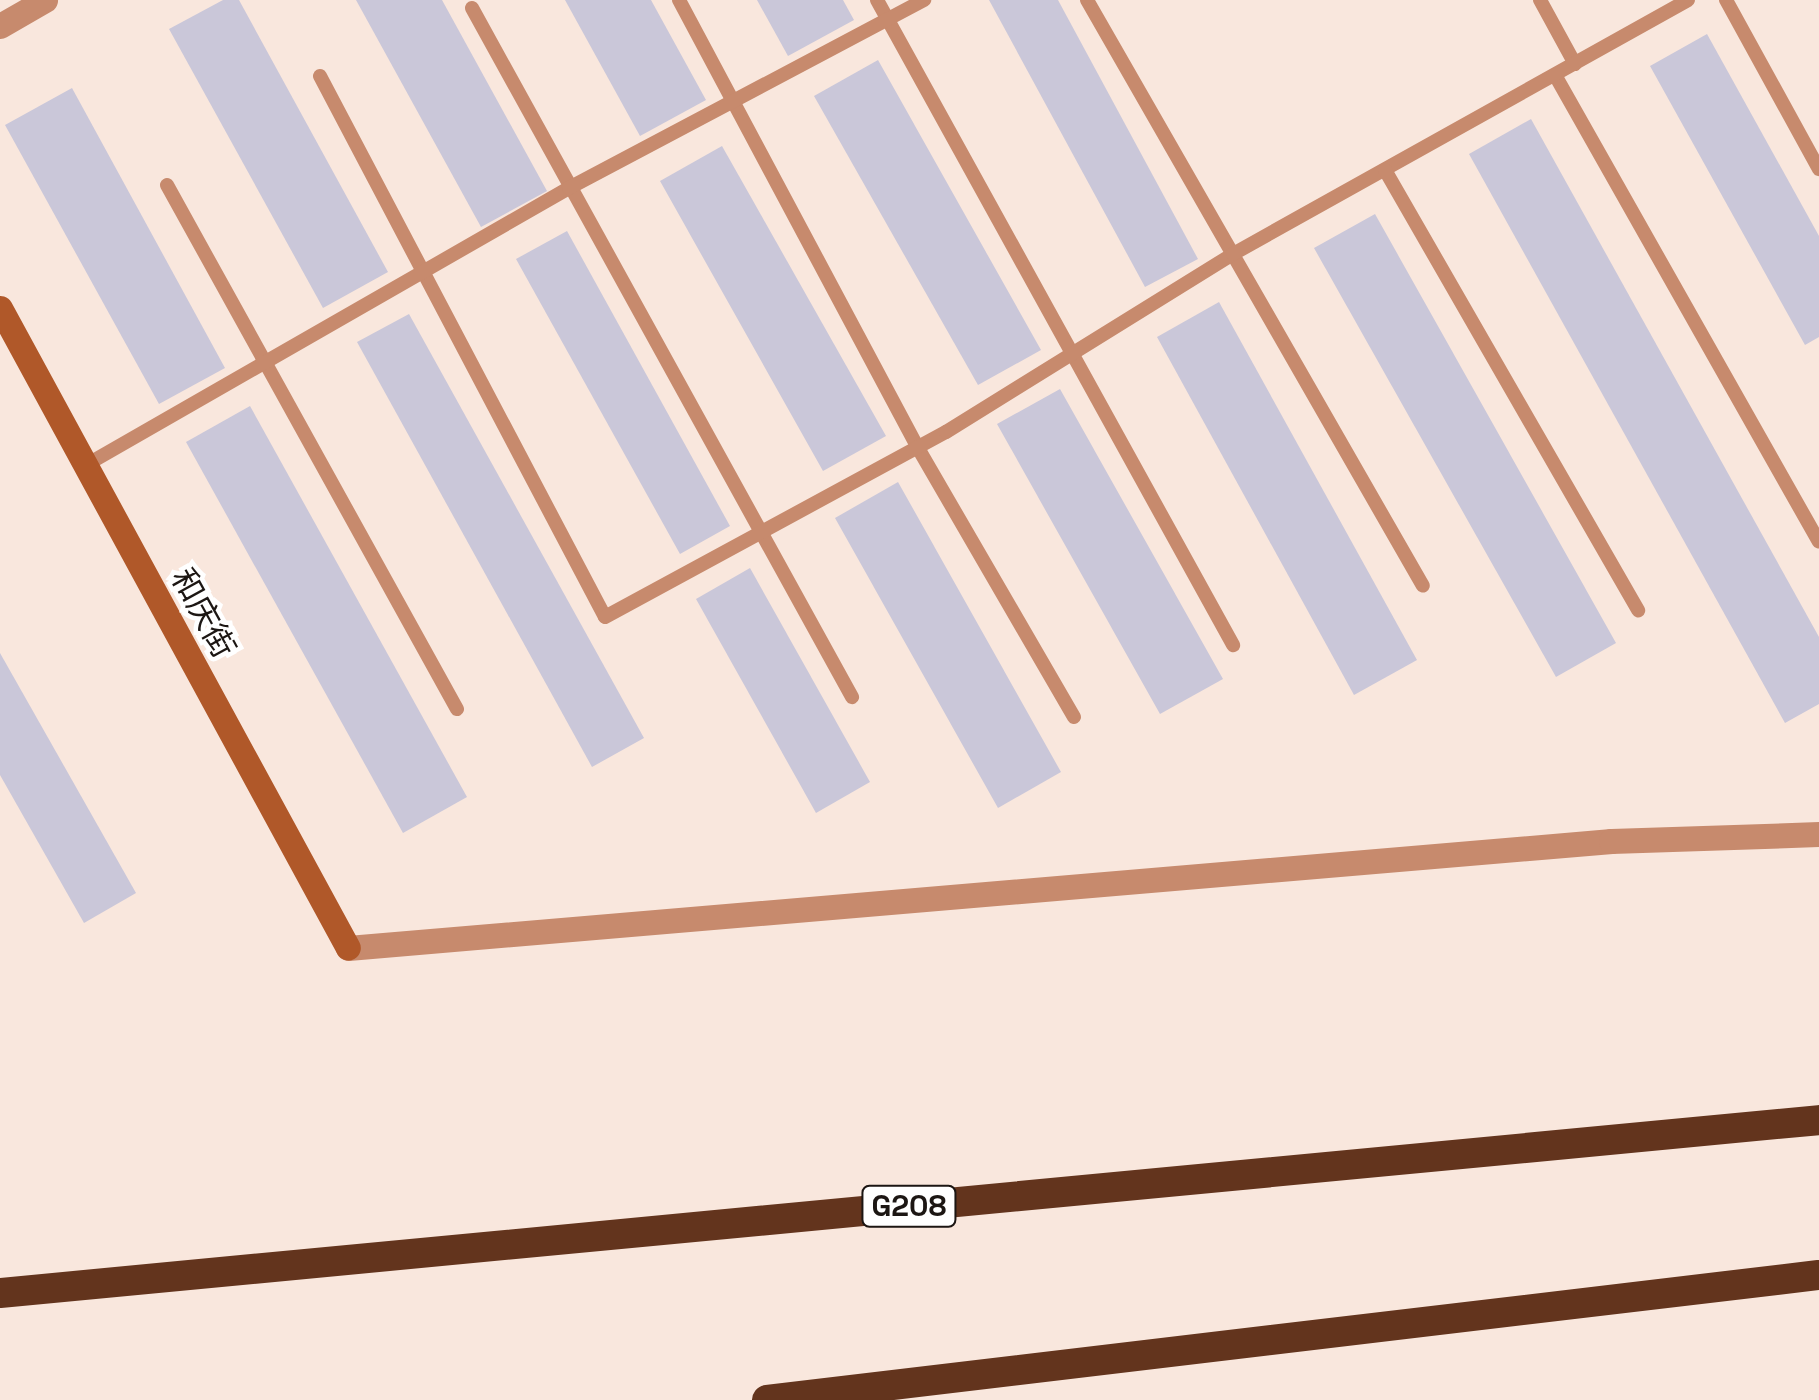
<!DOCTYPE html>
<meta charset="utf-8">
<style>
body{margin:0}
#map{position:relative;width:1819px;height:1400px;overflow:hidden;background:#f9e7dd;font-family:"Space Grotesk","Noto Sans SC",sans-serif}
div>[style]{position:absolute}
.building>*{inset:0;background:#cac7d9}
.lane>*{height:14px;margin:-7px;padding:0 7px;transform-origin:7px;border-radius:7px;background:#c78a6d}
.street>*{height:25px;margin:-12.5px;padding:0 12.5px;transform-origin:12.5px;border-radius:12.5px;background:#c78a6d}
.secondary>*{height:25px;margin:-12.5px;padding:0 12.5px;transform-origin:12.5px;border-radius:12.5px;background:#b05829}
.highway>*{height:30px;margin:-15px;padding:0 15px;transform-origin:15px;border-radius:15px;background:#63341d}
span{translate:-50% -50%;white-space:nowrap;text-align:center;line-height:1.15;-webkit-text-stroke:9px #fff;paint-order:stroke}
.shield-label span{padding:2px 8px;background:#fff;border:2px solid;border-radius:8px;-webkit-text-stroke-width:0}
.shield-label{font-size:30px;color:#1c1613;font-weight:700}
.street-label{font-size:32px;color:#1c1613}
</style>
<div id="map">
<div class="building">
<div style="clip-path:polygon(223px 0,239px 0,388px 272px,323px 308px,169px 29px)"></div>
<div style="clip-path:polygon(356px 0,442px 0,547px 191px,481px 227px)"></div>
<div style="clip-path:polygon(565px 0,651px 0,706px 100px,640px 136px)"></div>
<div style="clip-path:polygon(757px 0,843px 0,854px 20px,788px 56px)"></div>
<div style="clip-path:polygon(989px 0,1058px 0,1198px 259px,1145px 287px)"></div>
<div style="clip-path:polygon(1707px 34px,1819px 236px,1819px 337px,1805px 345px,1650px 66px)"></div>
<div style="clip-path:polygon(878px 60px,1041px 350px,978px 385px,814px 96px)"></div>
<div style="clip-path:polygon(72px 88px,225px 368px,159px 404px,5px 125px)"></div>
<div style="clip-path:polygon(1531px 119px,1819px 637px,1819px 704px,1785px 723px,1469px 154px)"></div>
<div style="clip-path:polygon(722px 146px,886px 436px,823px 471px,660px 181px)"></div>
<div style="clip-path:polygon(1375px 214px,1616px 643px,1556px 677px,1314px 248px)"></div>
<div style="clip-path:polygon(567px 231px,730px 526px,680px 554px,516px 259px)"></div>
<div style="clip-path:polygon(1219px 302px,1417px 660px,1354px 695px,1157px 337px)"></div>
<div style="clip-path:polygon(409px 314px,644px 738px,592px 767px,357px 342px)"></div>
<div style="clip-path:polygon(1060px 389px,1223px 679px,1160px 714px,997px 424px)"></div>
<div style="clip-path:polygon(250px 406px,467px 797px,403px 833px,186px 442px)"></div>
<div style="clip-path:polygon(898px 482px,1061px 772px,998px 808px,835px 518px)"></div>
<div style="clip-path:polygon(750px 568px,870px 782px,816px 813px,696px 599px)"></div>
<div style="clip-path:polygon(0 653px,136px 893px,84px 923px,0 775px)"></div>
</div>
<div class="lane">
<div style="left:679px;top:0;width:508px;rotate:61.92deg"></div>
<div style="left:918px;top:448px;width:311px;rotate:59.9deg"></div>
<div style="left:877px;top:0;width:737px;rotate:61.1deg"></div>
<div style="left:1087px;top:0;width:675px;rotate:60.17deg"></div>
<div style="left:1540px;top:0;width:73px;rotate:61.3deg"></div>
<div style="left:1726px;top:0;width:193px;rotate:61.2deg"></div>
<div style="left:472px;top:8px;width:787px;rotate:61.12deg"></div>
<div style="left:1555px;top:75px;width:536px;rotate:60.52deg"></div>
<div style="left:320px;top:76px;width:611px;rotate:62.22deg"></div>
<div style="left:605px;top:617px;width:388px;rotate:-28.5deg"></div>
<div style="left:946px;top:432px;width:338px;rotate:-31.8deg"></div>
<div style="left:1233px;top:254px;width:521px;rotate:-29.17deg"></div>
<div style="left:1385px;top:170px;width:508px;rotate:60.1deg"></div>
<div style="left:167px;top:185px;width:599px;rotate:61.04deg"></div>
<div style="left:86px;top:465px;width:557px;rotate:-29.83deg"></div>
<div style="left:569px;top:188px;width:402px;rotate:-27.9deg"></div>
</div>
<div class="street">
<div style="left:0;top:26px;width:52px;rotate:-30deg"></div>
<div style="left:348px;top:948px;width:1268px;rotate:-4.84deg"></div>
<div style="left:1611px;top:841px;width:208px;rotate:-1.9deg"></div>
</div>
<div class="secondary">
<div style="left:0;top:308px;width:728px;rotate:61.46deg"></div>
</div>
<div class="highway">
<div style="left:0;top:1293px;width:1827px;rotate:-5.43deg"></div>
<div style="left:767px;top:1400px;width:1059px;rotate:-6.78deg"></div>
</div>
<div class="shield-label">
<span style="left:909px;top:1206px">G208</span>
</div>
<div class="street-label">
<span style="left:203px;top:613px;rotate:61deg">和庆街</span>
</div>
</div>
